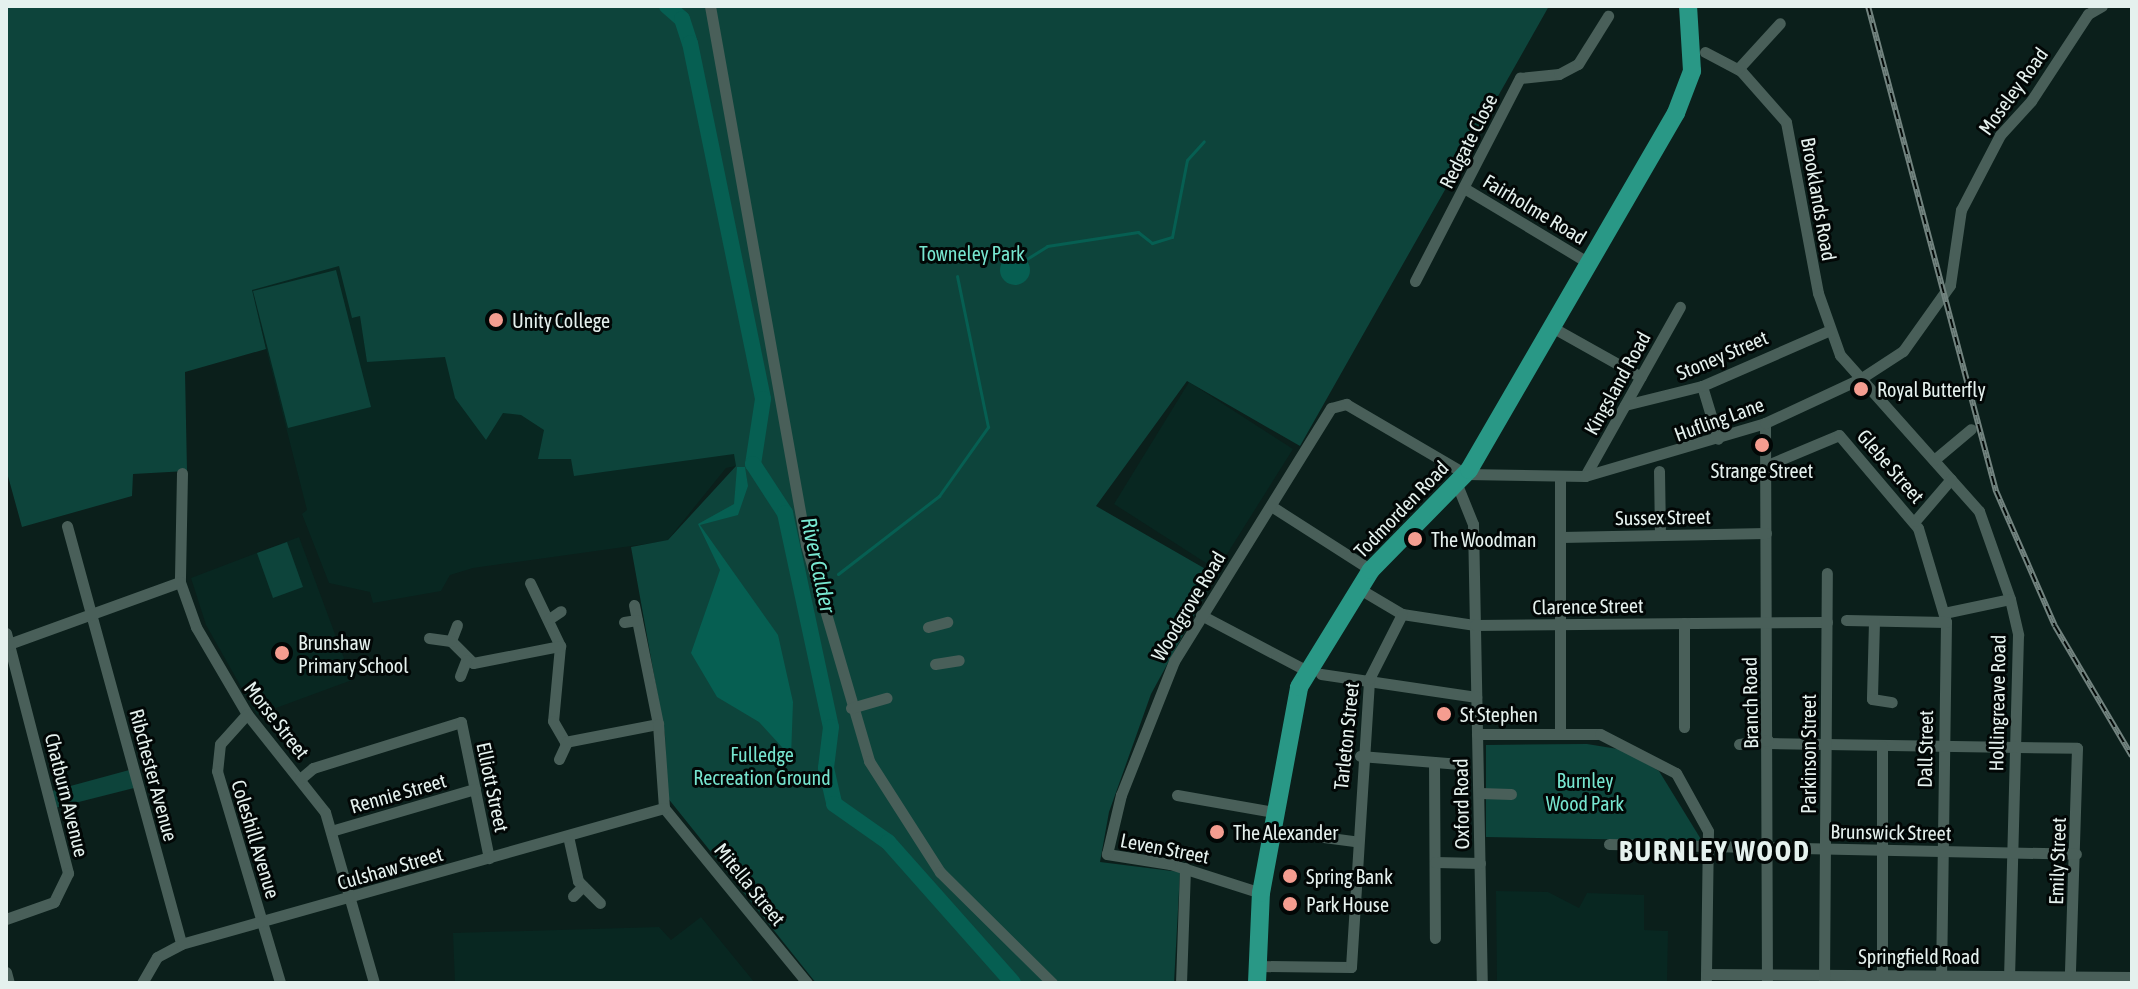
<!DOCTYPE html>
<style>
body{margin:0}
#map{position:relative;width:2138px;height:989px;overflow:hidden;background:#0b1f1b;font-family:"Asap Condensed",sans-serif}
div>[style]{position:absolute}
.built>*{inset:0;background:#082721}
.green>*{inset:0;background:#0d443b}
.water>*{inset:0;background:#065f52}
.round{border-radius:50%}
.stream>*{height:3px;margin:-1.5px;padding:0 1.5px;transform-origin:1.5px;border-radius:1.5px;background:#065f52}
.river>*{height:16px;margin:-8px;padding:0 8px;transform-origin:8px;border-radius:8px;background:#065f52}
.minor>*{height:11px;margin:-5.5px;padding:0 5.5px;transform-origin:5.5px;border-radius:5.5px;background:#495f59}
.trunk>*{height:18px;margin:-9px;padding:0 9px;transform-origin:9px;border-radius:9px;background:#299886}
.rail>*{height:6px;margin-top:-3px;transform-origin:0;background:repeating-linear-gradient(90deg,#020706 0 9px,#72837f 0 18px);box-sizing:border-box;border-block:2px solid #72837f}
.dots>*{width:22px;height:22px;translate:-50% -50%;box-sizing:border-box;border:4px solid #020706;border-radius:50%}
span{translate:-50% -50%;white-space:nowrap;text-align:center;line-height:1.15;-webkit-text-stroke:6px #020706;paint-order:stroke}
.street-label{font-size:20px;color:#e5f1ee}
.park-label{font-size:20px;color:#76e5cf}
.poi-label{font-size:20px;color:#e5f1ee}
.left{translate:0 -50%;text-align:left}
.water-label{font-size:22px;color:#79e9d2;font-style:italic}
.district-label{font-size:28px;color:#e5f1ee;font-weight:700;letter-spacing:2px}
.frame{position:absolute;inset:0;border:8px solid #e5f1ee;pointer-events:none}
</style>
<div id="map">
<div class="built">
<div style="clip-path:polygon(332px 234px,735px 453px,736px 466px,726px 468px,667px 541px,473px 568px,450px 575px,441px 591px,373px 603px,370px 592px,329px 583px,302px 514px,307px 510px,250px 285px)"></div>
<div style="clip-path:polygon(1189px 382px,1293px 449px,1217px 570px,1114px 504px)"></div>
<div style="clip-path:polygon(299px 537px,352px 680px,257px 715px,206px 625px,191px 578px)"></div>
<div style="clip-path:polygon(1496px 891px,1548px 892px,1579px 908px,1587px 893px,1644px 895px,1644px 930px,1668px 931px,1667px 983px,1497px 983px)"></div>
<div style="clip-path:polygon(701px 917px,755px 983px,455px 983px,453px 933px,659px 927px,671px 940px)"></div>
</div>
<div class="green">
<div style="clip-path:polygon(6px 6px,1549px 6px,1300px 446px,1187px 381px,1096px 506px,1216px 575px,1151px 694px,1109px 812px,1100px 862px,1180px 872px,1174px 983px,816px 983px,667px 797px,665px 736px,631px 547px,668px 540px,736px 466px,734px 454px,574px 476px,571px 459px,538px 459px,544px 430px,521px 415px,503px 413px,486px 440px,455px 398px,445px 357px,367px 362px,360px 316px,352px 318px,339px 266px,252px 290px,266px 349px,185px 372px,187px 471px,133px 474px,132px 496px,22px 527px,6px 469px)"></div>
<div style="clip-path:polygon(336px 270px,371px 407px,288px 428px,253px 291px)"></div>
<div style="clip-path:polygon(287px 542px,303px 587px,273px 598px,257px 553px)"></div>
<div style="clip-path:polygon(1587px 744px,1624px 750px,1659px 771px,1702px 841px,1486px 837px,1486px 745px)"></div>
<div style="clip-path:polygon(133px 769px,138px 787px,55px 808px,52px 791px)"></div>
</div>
<div class="water">
<div class="round" style="left:1000px;top:255px;width:30px;height:30px"></div>
<div style="clip-path:polygon(737px 467px,745px 467px,748px 486px,738px 515px,700px 525px,778px 635px,793px 702px,791px 757px,759px 722px,717px 697px,691px 653px,720px 570px,698px 524px,734px 504px)"></div>
</div>
<div class="stream">
<div style="left:1025px;top:260px;width:26px;rotate:-32deg"></div>
<div style="left:1047px;top:246px;width:92px;rotate:-8.7deg"></div>
<div style="left:1138px;top:232px;width:18px;rotate:38deg"></div>
<div style="left:1152px;top:243px;width:21px;rotate:-17deg"></div>
<div style="left:1172px;top:237px;width:78px;rotate:-79deg"></div>
<div style="left:1187px;top:160px;width:25px;rotate:-48deg"></div>
<div style="left:838px;top:574px;width:128px;rotate:-37.7deg"></div>
<div style="left:939px;top:496px;width:85px;rotate:-54.6deg"></div>
<div style="left:988px;top:427px;width:154px;rotate:-101.6deg"></div>
</div>
<div class="river">
<div style="left:667px;top:6px;width:20px;rotate:41deg"></div>
<div style="left:682px;top:19px;width:25px;rotate:72deg"></div>
<div style="left:690px;top:43px;width:363px;rotate:78.4deg"></div>
<div style="left:763px;top:399px;width:66px;rotate:98.7deg"></div>
<div style="left:753px;top:464px;width:59px;rotate:56.9deg"></div>
<div style="left:785px;top:513px;width:219px;rotate:77.9deg"></div>
<div style="left:831px;top:727px;width:41px;rotate:97deg"></div>
<div style="left:826px;top:768px;width:37px;rotate:77deg"></div>
<div style="left:834px;top:804px;width:66px;rotate:35.1deg"></div>
<div style="left:888px;top:842px;width:188px;rotate:48.4deg"></div>
</div>
<div class="minor">
<div style="left:710px;top:6px;width:547px;rotate:79.9deg"></div>
<div style="left:806px;top:545px;width:225px;rotate:73.7deg"></div>
<div style="left:869px;top:761px;width:132px;rotate:57.4deg"></div>
<div style="left:940px;top:872px;width:158px;rotate:44.7deg"></div>
<div style="left:1705px;top:52px;width:41px;rotate:27.8deg"></div>
<div style="left:1741px;top:71px;width:68px;rotate:48.6deg"></div>
<div style="left:1786px;top:122px;width:174px;rotate:79.4deg"></div>
<div style="left:1818px;top:293px;width:66px;rotate:70.5deg"></div>
<div style="left:1840px;top:355px;width:209px;rotate:48.3deg"></div>
<div style="left:1979px;top:511px;width:93px;rotate:70.6deg"></div>
<div style="left:2010px;top:599px;width:37px;rotate:77deg"></div>
<div style="left:2018px;top:635px;width:348px;rotate:91.5deg"></div>
<div style="left:1738px;top:69px;width:62px;rotate:-47.6deg"></div>
<div style="left:1464px;top:188px;width:144px;rotate:31deg"></div>
<div style="left:1415px;top:281px;width:229px;rotate:-62.7deg"></div>
<div style="left:1520px;top:78px;width:39px;rotate:-6deg"></div>
<div style="left:1559px;top:74px;width:21px;rotate:-28deg"></div>
<div style="left:1578px;top:64px;width:57px;rotate:-58deg"></div>
<div style="left:1550px;top:326px;width:104px;rotate:29.3deg"></div>
<div style="left:1702px;top:386px;width:55px;rotate:73.2deg"></div>
<div style="left:1625px;top:405px;width:79px;rotate:-13.9deg"></div>
<div style="left:1702px;top:386px;width:140px;rotate:-23.6deg"></div>
<div style="left:1765px;top:423px;width:560px;rotate:89.8deg"></div>
<div style="left:1934px;top:460px;width:48px;rotate:-40deg"></div>
<div style="left:1765px;top:466px;width:80px;rotate:-22.7deg"></div>
<div style="left:1839px;top:435px;width:122px;rotate:49.7deg"></div>
<div style="left:1918px;top:528px;width:98px;rotate:73.4deg"></div>
<div style="left:1946px;top:622px;width:361px;rotate:90.8deg"></div>
<div style="left:1659px;top:471px;width:64px;rotate:89.1deg"></div>
<div style="left:182px;top:473px;width:109px;rotate:91.1deg"></div>
<div style="left:180px;top:582px;width:48px;rotate:70.4deg"></div>
<div style="left:196px;top:627px;width:101px;rotate:59.6deg"></div>
<div style="left:247px;top:714px;width:125px;rotate:51.5deg"></div>
<div style="left:325px;top:812px;width:178px;rotate:74deg"></div>
<div style="left:1585px;top:476px;width:194px;rotate:-60.7deg"></div>
<div style="left:1458px;top:487px;width:40px;rotate:68deg"></div>
<div style="left:1473px;top:524px;width:459px;rotate:88.9deg"></div>
<div style="left:1271px;top:506px;width:119px;rotate:32.6deg"></div>
<div style="left:1915px;top:521px;width:55px;rotate:-49.4deg"></div>
<div style="left:67px;top:526px;width:433px;rotate:74.7deg"></div>
<div style="left:1561px;top:537px;width:205px;rotate:-1.1deg"></div>
<div style="left:530px;top:583px;width:70px;rotate:64.5deg"></div>
<div style="left:560px;top:646px;width:75px;rotate:95.3deg"></div>
<div style="left:553px;top:721px;width:24px;rotate:60deg"></div>
<div style="left:565px;top:742px;width:95px;rotate:-11deg"></div>
<div style="left:1358px;top:588px;width:51px;rotate:30.6deg"></div>
<div style="left:1402px;top:614px;width:74px;rotate:8.6deg"></div>
<div style="left:1475px;top:625px;width:352px;rotate:-0.5deg"></div>
<div style="left:634px;top:605px;width:121px;rotate:78.6deg"></div>
<div style="left:658px;top:724px;width:84px;rotate:85.9deg"></div>
<div style="left:1944px;top:613px;width:67px;rotate:-12deg"></div>
<div style="left:1201px;top:615px;width:120px;rotate:27.8deg"></div>
<div style="left:549px;top:619px;width:14px;rotate:-34deg"></div>
<div style="left:1846px;top:620px;width:100px;rotate:1.1deg"></div>
<div style="left:1874px;top:621px;width:78px;rotate:91.5deg"></div>
<div style="left:1872px;top:699px;width:20px;rotate:9deg"></div>
<div style="left:624px;top:622px;width:13px;rotate:-9deg"></div>
<div style="left:457px;top:625px;width:17px;rotate:111deg"></div>
<div style="left:451px;top:641px;width:31px;rotate:45deg"></div>
<div style="left:473px;top:663px;width:89px;rotate:-11.1deg"></div>
<div style="left:928px;top:627px;width:20px;rotate:-15deg"></div>
<div style="left:6px;top:633px;width:248px;rotate:75.5deg"></div>
<div style="left:68px;top:873px;width:32px;rotate:116deg"></div>
<div style="left:54px;top:902px;width:51px;rotate:160.5deg"></div>
<div style="left:429px;top:638px;width:22px;rotate:8deg"></div>
<div style="left:6px;top:645px;width:185px;rotate:-19.9deg"></div>
<div style="left:935px;top:664px;width:24px;rotate:-9deg"></div>
<div style="left:1321px;top:674px;width:157px;rotate:8.4deg"></div>
<div style="left:460px;top:676px;width:17px;rotate:-69deg"></div>
<div style="left:851px;top:708px;width:37px;rotate:-16deg"></div>
<div style="left:247px;top:714px;width:40px;rotate:132deg"></div>
<div style="left:220px;top:744px;width:27px;rotate:96deg"></div>
<div style="left:217px;top:771px;width:221px;rotate:73.4deg"></div>
<div style="left:1684px;top:727px;width:104px;rotate:-90deg"></div>
<div style="left:1560px;top:732px;width:255px;rotate:-90deg"></div>
<div style="left:1477px;top:734px;width:123px"></div>
<div style="left:1600px;top:734px;width:85px;rotate:27.2deg"></div>
<div style="left:1676px;top:773px;width:66px;rotate:61.1deg"></div>
<div style="left:1708px;top:831px;width:152px;rotate:90.8deg"></div>
<div style="left:1768px;top:743px;width:309px;rotate:0.9deg"></div>
<div style="left:2077px;top:748px;width:228px;rotate:91.8deg"></div>
<div style="left:1739px;top:744px;width:29px;rotate:-8deg"></div>
<div style="left:1360px;top:756px;width:100px;rotate:4.6deg"></div>
<div style="left:559px;top:759px;width:19px;rotate:-65deg"></div>
<div style="left:1434px;top:762px;width:176px;rotate:89.7deg"></div>
<div style="left:300px;top:779px;width:17px;rotate:-40deg"></div>
<div style="left:313px;top:768px;width:155px;rotate:-17.3deg"></div>
<div style="left:461px;top:722px;width:139px;rotate:78.4deg"></div>
<div style="left:1480px;top:793px;width:31px;rotate:2deg"></div>
<div style="left:1177px;top:795px;width:97px;rotate:10deg"></div>
<div style="left:664px;top:808px;width:226px;rotate:50.7deg"></div>
<div style="left:1270px;top:830px;width:85px;rotate:7.5deg"></div>
<div style="left:331px;top:831px;width:150px;rotate:-16.3deg"></div>
<div style="left:568px;top:836px;width:46px;rotate:77.5deg"></div>
<div style="left:578px;top:881px;width:31px;rotate:45deg"></div>
<div style="left:1609px;top:844px;width:467px;rotate:1.2deg"></div>
<div style="left:1435px;top:862px;width:45px;rotate:1.3deg"></div>
<div style="left:1261px;top:893px;width:96px;rotate:-162.3deg"></div>
<div style="left:1170px;top:864px;width:64px;rotate:-171deg"></div>
<div style="left:1107px;top:854px;width:61px;rotate:-76.7deg"></div>
<div style="left:1121px;top:795px;width:144px;rotate:-68.4deg"></div>
<div style="left:1174px;top:661px;width:298px;rotate:-58.2deg"></div>
<div style="left:1331px;top:408px;width:16px;rotate:-15deg"></div>
<div style="left:1346px;top:404px;width:139px;rotate:30.3deg"></div>
<div style="left:1466px;top:474px;width:119px;rotate:1deg"></div>
<div style="left:1585px;top:476px;width:188px;rotate:-16.4deg"></div>
<div style="left:1765px;top:423px;width:105px;rotate:-24.9deg"></div>
<div style="left:1860px;top:379px;width:51px;rotate:-33.1deg"></div>
<div style="left:1903px;top:351px;width:81px;rotate:-54.5deg"></div>
<div style="left:1950px;top:285px;width:76px;rotate:-81.7deg"></div>
<div style="left:1961px;top:210px;width:85px;rotate:-62.5deg"></div>
<div style="left:2000px;top:135px;width:46px;rotate:-47.6deg"></div>
<div style="left:2031px;top:101px;width:104px;rotate:-56.8deg"></div>
<div style="left:2088px;top:14px;width:16px;rotate:-30deg"></div>
<div style="left:573px;top:896px;width:14px;rotate:-45deg"></div>
<div style="left:1258px;top:966px;width:93px;rotate:0.6deg"></div>
<div style="left:1351px;top:967px;width:289px;rotate:-86.4deg"></div>
<div style="left:1369px;top:679px;width:73px;rotate:-63.1deg"></div>
<div style="left:6px;top:972px;width:11px;rotate:75deg"></div>
<div style="left:1706px;top:974px;width:426px;rotate:0.4deg"></div>
<div style="left:142px;top:983px;width:30px;rotate:-60deg"></div>
<div style="left:157px;top:957px;width:27px;rotate:-28deg"></div>
<div style="left:181px;top:944px;width:502px;rotate:-15.73deg"></div>
<div style="left:1181px;top:983px;width:115px;rotate:-88deg"></div>
<div style="left:1824px;top:983px;width:410px;rotate:-89.6deg"></div>
<div style="left:1882px;top:983px;width:237px;rotate:-90deg"></div>
</div>
<div class="trunk">
<div style="left:1257px;top:983px;width:90px;rotate:-87.5deg"></div>
<div style="left:1261px;top:893px;width:209px;rotate:-79.5deg"></div>
<div style="left:1299px;top:687px;width:137px;rotate:-58.4deg"></div>
<div style="left:1371px;top:570px;width:140px;rotate:-45.6deg"></div>
<div style="left:1469px;top:470px;width:413px;rotate:-59.9deg"></div>
<div style="left:1676px;top:113px;width:45px;rotate:-69.1deg"></div>
<div style="left:1692px;top:71px;width:65px;rotate:-93.5deg"></div>
</div>
<div class="rail">
<div style="left:1868px;top:6px;width:502px;rotate:75.22deg"></div>
<div style="left:1996px;top:491px;width:147px;rotate:66.4deg"></div>
<div style="left:2055px;top:626px;width:151px;rotate:59.4deg"></div>
</div>
<div class="dots">
<div style="left:496px;top:320px;background:#f59d90"></div>
<div style="left:1861px;top:389px;background:#f59d90"></div>
<div style="left:1762px;top:445px;background:#f59d90"></div>
<div style="left:1415px;top:539px;background:#f59d90"></div>
<div style="left:282px;top:653px;background:#f59d90"></div>
<div style="left:1444px;top:714px;background:#f59d90"></div>
<div style="left:1217px;top:832px;background:#f59d90"></div>
<div style="left:1290px;top:876px;background:#f59d90"></div>
<div style="left:1290px;top:904px;background:#f59d90"></div>
</div>
<div class="street-label">
<span style="left:2013px;top:91px;rotate:-54deg">Moseley Road</span>
<span style="left:1468px;top:141px;rotate:-63deg">Redgate Close</span>
<span style="left:1819px;top:199px;rotate:80deg">Brooklands Road</span>
<span style="left:1535px;top:209px;rotate:31deg">Fairholme Road</span>
<span style="left:1722px;top:355px;rotate:-23deg">Stoney Street</span>
<span style="left:1617px;top:383px;rotate:-61deg">Kingsland Road</span>
<span style="left:1719px;top:419px;rotate:-20deg">Hufling Lane</span>
<span style="left:1891px;top:466px;rotate:49deg">Glebe Street</span>
<span style="left:1401px;top:509px;rotate:-46deg">Todmorden Road</span>
<span style="left:1663px;top:517px;rotate:-1deg">Sussex Street</span>
<span style="left:1188px;top:606px;rotate:-59deg">Woodgrove Road</span>
<span style="left:1588px;top:606px;rotate:-1deg">Clarence Street</span>
<span style="left:1750px;top:703px;rotate:-91deg">Branch Road</span>
<span style="left:1997px;top:703px;rotate:-89deg">Hollingreave Road</span>
<span style="left:277px;top:720px;rotate:52deg">Morse Street</span>
<span style="left:1346px;top:736px;rotate:-84deg">Tarleton Street</span>
<span style="left:1925px;top:749px;rotate:-89deg">Dall Street</span>
<span style="left:1808px;top:754px;rotate:-90deg">Parkinson Street</span>
<span style="left:154px;top:775px;rotate:75deg">Ribchester Avenue</span>
<span style="left:493px;top:787px;rotate:78deg">Elliott Street</span>
<span style="left:398px;top:793px;rotate:-16deg">Rennie Street</span>
<span style="left:67px;top:795px;rotate:76deg">Chatburn Avenue</span>
<span style="left:1461px;top:804px;rotate:-91deg">Oxford Road</span>
<span style="left:1891px;top:832px;rotate:1deg">Brunswick Street</span>
<span style="left:256px;top:839px;rotate:73deg">Coleshill Avenue</span>
<span style="left:1165px;top:848px;rotate:11deg">Leven Street</span>
<span style="left:2057px;top:861px;rotate:-88deg">Emily Street</span>
<span style="left:390px;top:868px;rotate:-16deg">Culshaw Street</span>
<span style="left:750px;top:884px;rotate:51deg">Mitella Street</span>
<span style="left:1919px;top:956px">Springfield Road</span>
</div>
<div class="park-label">
<span style="left:972px;top:253px">Towneley Park</span>
<span style="left:762px;top:766px">Fulledge<br>Recreation Ground</span>
<span style="left:1585px;top:792px">Burnley<br>Wood Park</span>
</div>
<div class="poi-label">
<span class="left" style="left:512px;top:320px">Unity College</span>
<span class="left" style="left:1877px;top:389px">Royal Butterfly</span>
<span style="left:1762px;top:470px">Strange Street</span>
<span class="left" style="left:1431px;top:539px">The Woodman</span>
<span class="left" style="left:298px;top:654px">Brunshaw<br>Primary School</span>
<span class="left" style="left:1460px;top:714px">St Stephen</span>
<span class="left" style="left:1233px;top:832px">The Alexander</span>
<span class="left" style="left:1306px;top:876px">Spring Bank</span>
<span class="left" style="left:1306px;top:904px">Park House</span>
</div>
<div class="water-label">
<span style="left:818px;top:565px;rotate:78deg">River Calder</span>
</div>
<div class="district-label">
<span style="left:1715px;top:851px">BURNLEY WOOD</span>
</div>
<div class="frame"></div>
</div>
